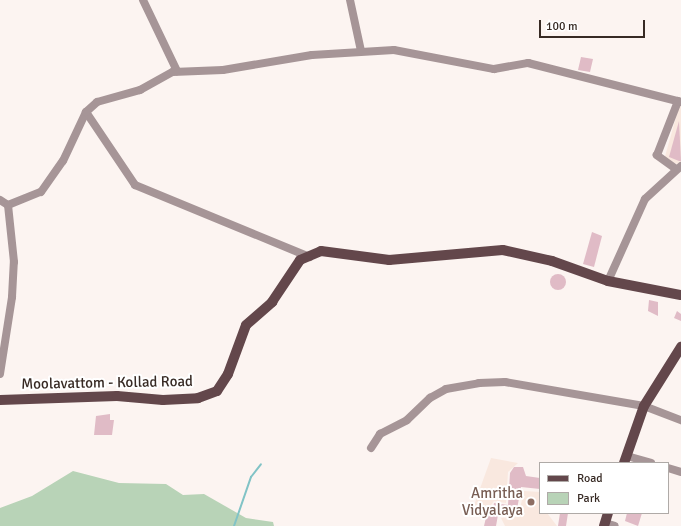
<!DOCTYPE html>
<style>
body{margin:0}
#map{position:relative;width:681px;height:526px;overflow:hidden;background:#fcf4f1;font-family:Signika,sans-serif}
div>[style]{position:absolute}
.built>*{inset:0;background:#f9e8df}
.green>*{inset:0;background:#b8d3b7}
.stream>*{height:2px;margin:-1px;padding:0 1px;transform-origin:1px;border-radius:1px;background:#81c3c6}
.building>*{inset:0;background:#e0bbc6}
.round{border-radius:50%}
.minor>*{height:8px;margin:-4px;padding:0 4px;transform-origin:4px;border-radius:4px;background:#a69597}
.major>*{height:10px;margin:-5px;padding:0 5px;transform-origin:5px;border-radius:5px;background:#63474b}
.dots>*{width:11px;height:11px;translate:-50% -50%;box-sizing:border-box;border:2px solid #fff;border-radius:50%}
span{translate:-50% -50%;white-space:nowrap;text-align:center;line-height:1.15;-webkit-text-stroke:4px #fff;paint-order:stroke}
.street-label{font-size:15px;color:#372a24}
.education-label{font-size:15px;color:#785e54}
.right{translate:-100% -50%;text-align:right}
.legend{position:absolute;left:539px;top:462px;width:130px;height:52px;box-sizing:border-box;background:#fff;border:1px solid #afaaa7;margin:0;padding:5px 7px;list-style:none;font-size:12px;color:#372a24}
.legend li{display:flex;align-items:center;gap:8px;height:20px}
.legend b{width:20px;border:1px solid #afaaa7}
.scale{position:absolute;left:539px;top:20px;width:106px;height:18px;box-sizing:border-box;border:2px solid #372a24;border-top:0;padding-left:5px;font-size:12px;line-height:14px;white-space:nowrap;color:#372a24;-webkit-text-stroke:3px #fff;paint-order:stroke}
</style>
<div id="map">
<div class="built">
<div style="clip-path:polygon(680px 103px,681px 103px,681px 165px,664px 160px)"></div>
<div style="clip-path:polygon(491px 458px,518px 463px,508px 472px,506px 503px,494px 501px,486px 512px,473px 508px)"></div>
<div style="clip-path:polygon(524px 491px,540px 492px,540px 513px,547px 513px,557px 526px,505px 526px,501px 518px,518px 517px)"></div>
</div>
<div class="green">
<div style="clip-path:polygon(73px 471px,119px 483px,166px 484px,183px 495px,204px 494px,246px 518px,273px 522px,274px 526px,0 526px,0 508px,32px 496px)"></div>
</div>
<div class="stream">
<div style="left:234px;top:526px;width:52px;rotate:-70.9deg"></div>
<div style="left:251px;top:477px;width:16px;rotate:-52deg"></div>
</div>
<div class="building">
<div style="clip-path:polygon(581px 57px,593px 59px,590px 72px,578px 70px)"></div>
<div style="clip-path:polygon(679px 121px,681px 161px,679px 161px,669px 157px)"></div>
<div style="clip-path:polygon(592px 232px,602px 236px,594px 267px,583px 264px)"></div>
<div class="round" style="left:550px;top:274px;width:16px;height:16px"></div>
<div style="clip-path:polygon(649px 300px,658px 302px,658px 316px,648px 311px)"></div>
<div style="clip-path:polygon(677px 311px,681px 314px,681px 321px,674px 318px)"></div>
<div style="clip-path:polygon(110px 414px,110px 420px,114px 420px,112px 435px,94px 435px,96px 416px)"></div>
<div style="clip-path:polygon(514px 467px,523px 467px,526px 476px,540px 478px,540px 489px,521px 487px,516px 515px,498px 515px,496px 526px,484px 526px,488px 509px,493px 510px,494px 503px,508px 505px,510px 473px)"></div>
<div style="clip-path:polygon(560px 513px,568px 513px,566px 526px,558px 526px)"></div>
<div style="clip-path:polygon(627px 513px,642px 513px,638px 526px,625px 521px)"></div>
</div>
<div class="minor">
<div style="left:143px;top:0;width:79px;rotate:64.4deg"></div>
<div style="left:350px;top:0;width:52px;rotate:77.8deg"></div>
<div style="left:86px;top:112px;width:88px;rotate:56.1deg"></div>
<div style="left:135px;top:185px;width:189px;rotate:22.4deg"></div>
<div style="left:676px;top:169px;width:24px;rotate:-144deg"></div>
<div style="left:657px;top:155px;width:58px;rotate:-68.7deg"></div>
<div style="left:0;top:200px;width:9px;rotate:32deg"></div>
<div style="left:8px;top:205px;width:35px;rotate:-22deg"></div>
<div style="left:41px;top:192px;width:38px;rotate:-55deg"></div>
<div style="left:63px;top:161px;width:54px;rotate:-64.9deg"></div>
<div style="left:86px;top:112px;width:15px;rotate:-42deg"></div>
<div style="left:97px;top:102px;width:45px;rotate:-15.6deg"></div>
<div style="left:140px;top:90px;width:38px;rotate:-29deg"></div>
<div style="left:173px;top:72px;width:50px;rotate:-2.3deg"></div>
<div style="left:223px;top:70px;width:90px;rotate:-9.6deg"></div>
<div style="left:312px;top:55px;width:82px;rotate:-3.5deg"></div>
<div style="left:394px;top:50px;width:102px;rotate:10.8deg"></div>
<div style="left:494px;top:69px;width:35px;rotate:-10deg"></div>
<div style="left:528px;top:63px;width:158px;rotate:14.3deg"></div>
<div style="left:608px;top:281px;width:90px;rotate:-65.7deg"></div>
<div style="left:645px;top:199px;width:49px;rotate:-42.5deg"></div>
<div style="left:0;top:374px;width:78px;rotate:-81.1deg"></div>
<div style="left:12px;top:297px;width:35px;rotate:-87deg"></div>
<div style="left:14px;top:262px;width:57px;rotate:-96deg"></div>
<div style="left:371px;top:448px;width:17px;rotate:-57deg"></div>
<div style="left:380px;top:434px;width:30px;rotate:-27deg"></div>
<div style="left:407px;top:420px;width:32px;rotate:-44deg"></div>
<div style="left:430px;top:398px;width:18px;rotate:-29deg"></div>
<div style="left:446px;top:389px;width:34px;rotate:-10deg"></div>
<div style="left:479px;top:383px;width:26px;rotate:-2deg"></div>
<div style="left:505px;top:382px;width:141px;rotate:9.8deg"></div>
<div style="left:644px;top:406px;width:40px;rotate:21deg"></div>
<div style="left:627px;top:456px;width:25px;rotate:16deg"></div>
<div style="left:668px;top:468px;width:14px;rotate:17deg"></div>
<div style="left:605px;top:523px;width:10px;rotate:17deg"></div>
</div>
<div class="major">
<div style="left:0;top:400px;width:117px;rotate:-2deg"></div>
<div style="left:117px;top:396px;width:46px;rotate:5deg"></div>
<div style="left:163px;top:400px;width:35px;rotate:-3deg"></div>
<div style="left:198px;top:398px;width:20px;rotate:-20deg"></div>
<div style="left:217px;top:391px;width:20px;rotate:-57deg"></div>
<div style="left:228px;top:374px;width:52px;rotate:-69.8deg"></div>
<div style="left:246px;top:325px;width:35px;rotate:-41deg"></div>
<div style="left:272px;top:302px;width:50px;rotate:-56.3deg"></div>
<div style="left:300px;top:260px;width:23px;rotate:-23deg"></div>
<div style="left:321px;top:251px;width:69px;rotate:7.5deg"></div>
<div style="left:389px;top:260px;width:114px;rotate:-5deg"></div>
<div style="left:503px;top:250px;width:50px;rotate:12.7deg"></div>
<div style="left:552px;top:261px;width:59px;rotate:19.7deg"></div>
<div style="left:608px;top:281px;width:74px;rotate:10.9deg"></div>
<div style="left:624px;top:463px;width:60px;rotate:-70.7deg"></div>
<div style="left:644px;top:406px;width:70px;rotate:-57.9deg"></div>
<div style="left:604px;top:526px;width:14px;rotate:-73deg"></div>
</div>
<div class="dots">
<div style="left:531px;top:502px;background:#8d6e63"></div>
</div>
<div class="street-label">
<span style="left:107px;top:383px;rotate:-1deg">Moolavattom - Kollad Road</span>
</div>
<div class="education-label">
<span class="right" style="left:523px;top:502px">Amritha<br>Vidyalaya</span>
</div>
<ul class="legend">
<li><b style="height:5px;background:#63474b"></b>Road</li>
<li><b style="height:11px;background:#b8d3b7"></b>Park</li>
</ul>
<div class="scale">100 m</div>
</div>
